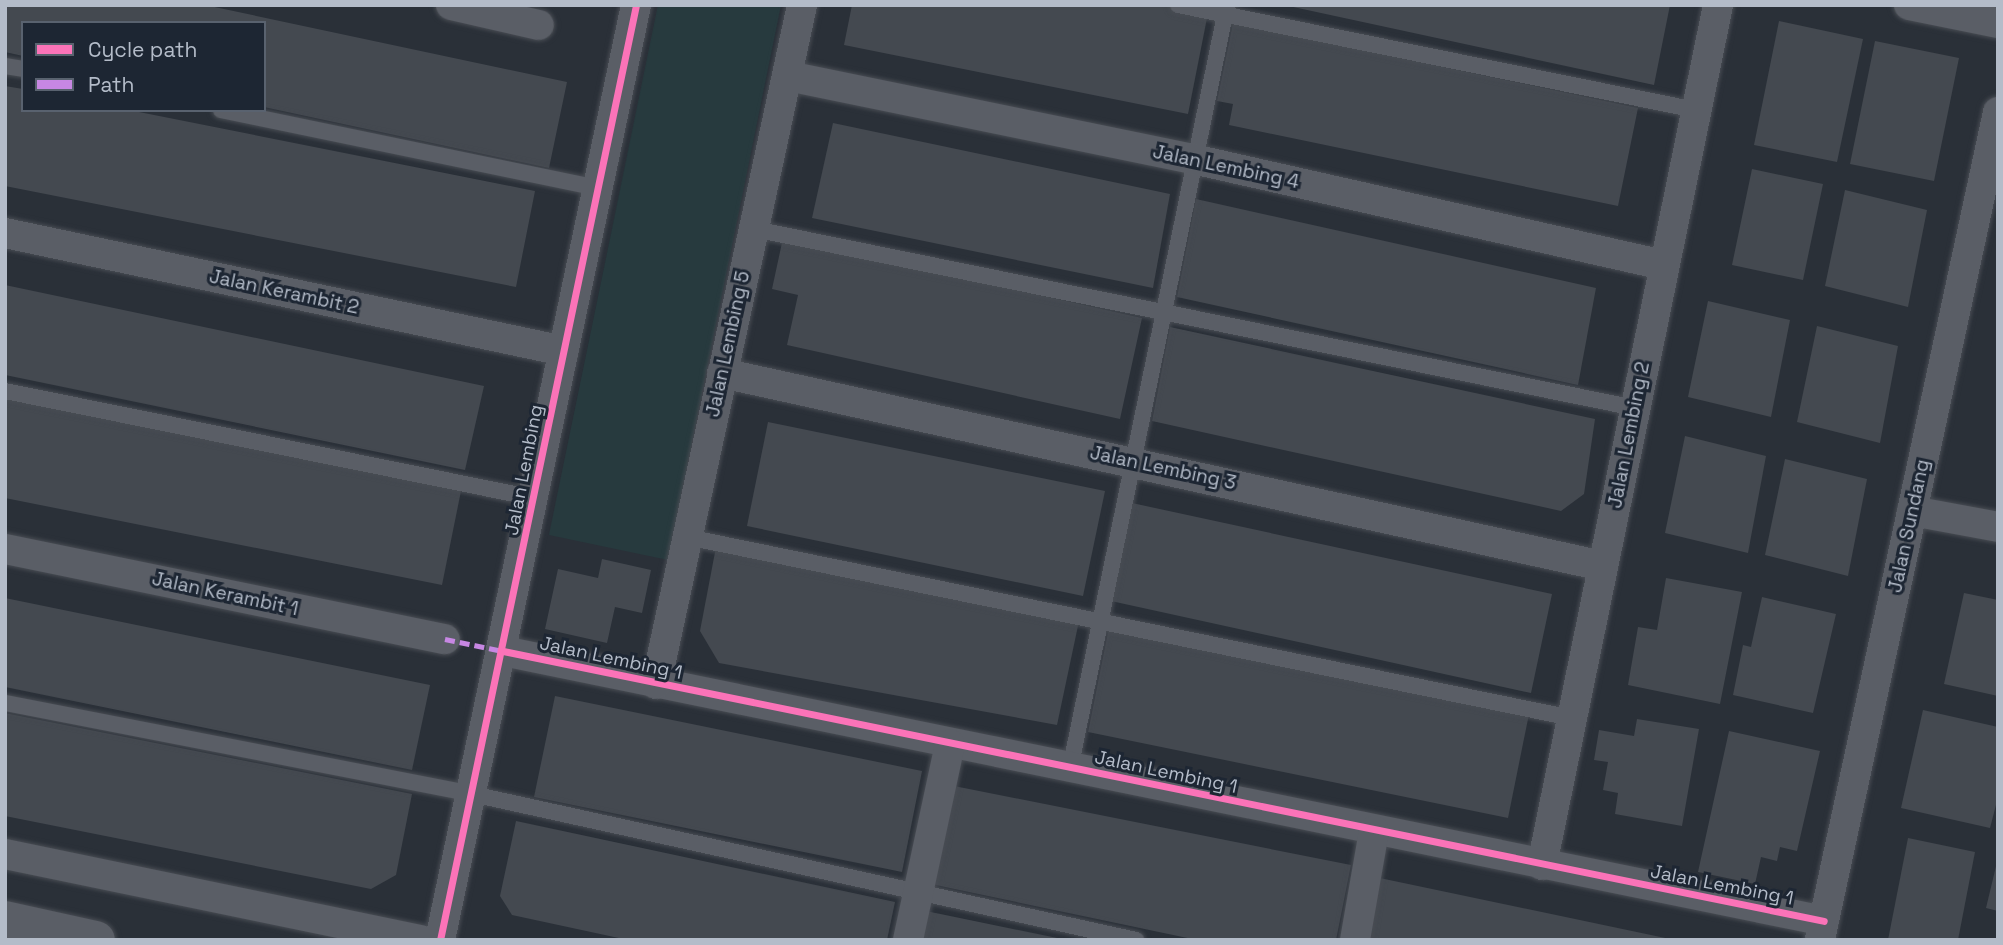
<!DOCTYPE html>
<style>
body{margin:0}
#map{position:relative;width:2003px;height:945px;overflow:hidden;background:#2a3038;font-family:"Space Grotesk",sans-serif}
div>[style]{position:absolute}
.green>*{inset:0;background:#273a3e}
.building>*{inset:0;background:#444950}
.roads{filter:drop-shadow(0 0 2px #484c53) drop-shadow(0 0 2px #484c53)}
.service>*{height:16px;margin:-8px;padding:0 8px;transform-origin:8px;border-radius:8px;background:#5a5e66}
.minor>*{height:30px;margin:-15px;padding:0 15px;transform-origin:15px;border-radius:15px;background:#5a5e66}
.tertiary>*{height:38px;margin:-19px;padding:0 19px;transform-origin:19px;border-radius:19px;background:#5a5e66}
.quiet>*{height:5px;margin-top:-2.5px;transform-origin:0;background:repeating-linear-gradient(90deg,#c787e3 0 10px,transparent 0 15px)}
.cycleway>*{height:7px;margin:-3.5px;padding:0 3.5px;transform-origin:3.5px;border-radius:3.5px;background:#fb73b8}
span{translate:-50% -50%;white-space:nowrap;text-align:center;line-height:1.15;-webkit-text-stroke:6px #1d2633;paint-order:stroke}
.street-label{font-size:19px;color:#b4bcc9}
.frame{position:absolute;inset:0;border:7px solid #b4bcc9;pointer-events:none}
.legend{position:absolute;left:21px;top:21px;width:245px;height:91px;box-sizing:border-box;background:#1d2633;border:2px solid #59626f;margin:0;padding:9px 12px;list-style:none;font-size:21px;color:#b4bcc9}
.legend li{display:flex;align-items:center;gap:14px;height:35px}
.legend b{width:35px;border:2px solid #59626f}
</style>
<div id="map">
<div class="green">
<div style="clip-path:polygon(658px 5px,781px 5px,668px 560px,549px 535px)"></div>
</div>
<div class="building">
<div style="clip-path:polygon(5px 5px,205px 5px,567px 82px,549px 168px,264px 107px,264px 23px,23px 23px,23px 56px,5px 52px)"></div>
<div style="clip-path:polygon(852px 5px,1172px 5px,1208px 13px,1188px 114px,844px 45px)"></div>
<div style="clip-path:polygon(1284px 5px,1670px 5px,1654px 85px)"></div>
<div style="clip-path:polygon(1779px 21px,1863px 39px,1837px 162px,1754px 145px)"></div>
<div style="clip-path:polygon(1233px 23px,1638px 108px,1618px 206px,1229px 125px,1233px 104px,1217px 101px)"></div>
<div style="clip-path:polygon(1875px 41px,1959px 58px,1934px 181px,1850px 164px)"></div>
<div style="clip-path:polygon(5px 86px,23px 89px,23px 110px,129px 110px,535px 191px,516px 287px,5px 186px)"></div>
<div style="clip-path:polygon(833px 123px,1170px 194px,1153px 288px,812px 218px)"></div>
<div style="clip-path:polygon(1752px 169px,1823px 184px,1803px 280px,1732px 265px)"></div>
<div style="clip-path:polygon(1845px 190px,1927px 210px,1908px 307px,1825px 286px)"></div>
<div style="clip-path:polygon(1196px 199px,1596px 288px,1578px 385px,1177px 297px)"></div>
<div style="clip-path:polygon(783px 238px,1142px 318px,1120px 419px,787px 345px,798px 295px,772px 289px)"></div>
<div style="clip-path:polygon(5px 285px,484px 386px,465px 470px,5px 375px)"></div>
<div style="clip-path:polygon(1708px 301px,1790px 320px,1771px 417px,1688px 397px)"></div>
<div style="clip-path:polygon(1817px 326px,1898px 346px,1880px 443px,1797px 422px)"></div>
<div style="clip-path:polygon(1170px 327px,1595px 419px,1584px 494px,1561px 511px,1152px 421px)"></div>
<div style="clip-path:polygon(5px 394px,462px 486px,442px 585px,5px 498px)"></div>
<div style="clip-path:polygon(768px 422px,1105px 491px,1083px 596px,747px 526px)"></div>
<div style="clip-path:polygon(1685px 436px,1766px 456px,1748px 553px,1665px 533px)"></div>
<div style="clip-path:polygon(1785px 459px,1867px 479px,1848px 576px,1765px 555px)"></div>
<div style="clip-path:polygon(1132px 503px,1552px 594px,1531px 693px,1111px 601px)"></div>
<div style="clip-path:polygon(716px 547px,1079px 621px,1057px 725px,719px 663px,700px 631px)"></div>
<div style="clip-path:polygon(602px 559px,651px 570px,642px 613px,615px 607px,607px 643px,545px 629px,558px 569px,598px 578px)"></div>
<div style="clip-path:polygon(1666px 578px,1742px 592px,1720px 704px,1628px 685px,1638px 627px,1657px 630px)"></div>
<div style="clip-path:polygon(1964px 593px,1998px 600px,1998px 696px,1944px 684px)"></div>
<div style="clip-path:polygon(1762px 597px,1836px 614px,1813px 713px,1733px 695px,1743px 645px,1751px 647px)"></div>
<div style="clip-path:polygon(5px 598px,430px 685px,412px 770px,5px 687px)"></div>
<div style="clip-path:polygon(1109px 627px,1529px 714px,1508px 818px,1088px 732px)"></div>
<div style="clip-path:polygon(555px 696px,922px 771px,902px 872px,534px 797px)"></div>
<div style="clip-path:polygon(1923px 710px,1998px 727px,1998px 797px,1990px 828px,1901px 808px)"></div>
<div style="clip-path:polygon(5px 713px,412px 794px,396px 875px,371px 889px,5px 816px)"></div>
<div style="clip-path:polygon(1637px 719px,1699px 729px,1682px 826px,1615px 814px,1618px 793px,1603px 790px,1608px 762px,1594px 760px,1599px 730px,1634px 736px)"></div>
<div style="clip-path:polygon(1729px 731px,1820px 751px,1797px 851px,1780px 847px,1777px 861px,1761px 857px,1755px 884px,1698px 872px)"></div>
<div style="clip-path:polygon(949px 785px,1351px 865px,1336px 940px,1197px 940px,931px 884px)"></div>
<div style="clip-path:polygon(516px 821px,895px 902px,887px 940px,628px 940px,512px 915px,500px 896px)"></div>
<div style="clip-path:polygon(1908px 838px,1975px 852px,1958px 940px,1888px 940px)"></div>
<div style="clip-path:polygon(1998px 858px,1998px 911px,1986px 908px)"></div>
<div style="clip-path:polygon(1375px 877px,1670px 939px,1670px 940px,1364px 940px)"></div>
<div style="clip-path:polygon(921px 910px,1062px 939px,1062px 940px,915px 940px)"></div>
</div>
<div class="roads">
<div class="service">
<div style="left:1178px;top:5px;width:529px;rotate:11.46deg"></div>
<div style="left:5px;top:66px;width:18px;rotate:9deg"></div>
<div style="left:221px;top:110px;width:385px;rotate:11.7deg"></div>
<div style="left:754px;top:229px;width:899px;rotate:11.48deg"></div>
<div style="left:5px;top:391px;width:540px;rotate:11.43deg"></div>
<div style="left:687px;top:537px;width:903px;rotate:11.56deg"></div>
<div style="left:5px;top:703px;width:476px;rotate:11deg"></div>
<div style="left:472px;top:794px;width:680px;rotate:12.4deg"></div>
<div style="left:1070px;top:769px;width:780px;rotate:-78.39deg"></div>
</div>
<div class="minor">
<div style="left:451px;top:5px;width:90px;rotate:12.8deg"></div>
<div style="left:1909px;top:5px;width:91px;rotate:11.4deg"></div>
<div style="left:788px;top:76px;width:413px;rotate:11.6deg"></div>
<div style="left:1193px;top:159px;width:483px;rotate:12.7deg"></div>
<div style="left:5px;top:233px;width:571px;rotate:11.92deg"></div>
<div style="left:722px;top:373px;width:902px;rotate:12.36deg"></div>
<div style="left:1912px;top:511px;width:87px;rotate:10.5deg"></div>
<div style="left:5px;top:549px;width:449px;rotate:11.6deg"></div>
<div style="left:503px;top:651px;width:1348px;rotate:11.55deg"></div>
<div style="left:656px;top:684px;width:695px;rotate:-77.86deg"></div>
<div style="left:5px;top:854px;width:425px;rotate:11.7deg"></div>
<div style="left:1542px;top:865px;width:878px;rotate:-78.43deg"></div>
<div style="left:1820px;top:939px;width:846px;rotate:-77.85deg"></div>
<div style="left:440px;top:940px;width:955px;rotate:-78.16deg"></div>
<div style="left:908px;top:940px;width:200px;rotate:-77.9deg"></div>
<div style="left:1355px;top:940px;width:111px;rotate:-80.1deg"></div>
</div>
<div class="tertiary">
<div style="left:5px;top:920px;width:93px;rotate:12.4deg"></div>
</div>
</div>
<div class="quiet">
<div style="left:445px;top:639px;width:59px;rotate:11.7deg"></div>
</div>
<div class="cycleway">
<div style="left:503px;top:651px;width:1348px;rotate:11.55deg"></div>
<div style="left:440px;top:940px;width:955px;rotate:-78.16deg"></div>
</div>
<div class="street-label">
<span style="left:1226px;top:167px;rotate:12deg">Jalan Lembing 4</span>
<span style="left:284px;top:292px;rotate:12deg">Jalan Kerambit 2</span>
<span style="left:728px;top:344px;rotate:-78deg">Jalan Lembing 5</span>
<span style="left:1629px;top:435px;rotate:-79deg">Jalan Lembing 2</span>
<span style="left:1163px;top:468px;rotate:12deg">Jalan Lembing 3</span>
<span style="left:524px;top:470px;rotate:-79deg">Jalan Lembing</span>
<span style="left:1909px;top:526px;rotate:-78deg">Jalan Sundang</span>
<span style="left:225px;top:594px;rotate:12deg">Jalan Kerambit 1</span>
<span style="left:611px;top:658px;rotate:12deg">Jalan Lembing 1</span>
<span style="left:1166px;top:772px;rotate:12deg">Jalan Lembing 1</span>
<span style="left:1722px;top:885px;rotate:11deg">Jalan Lembing 1</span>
</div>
<div class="frame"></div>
<ul class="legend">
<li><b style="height:9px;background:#fb73b8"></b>Cycle path</li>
<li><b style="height:9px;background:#c787e3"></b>Path</li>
</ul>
</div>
